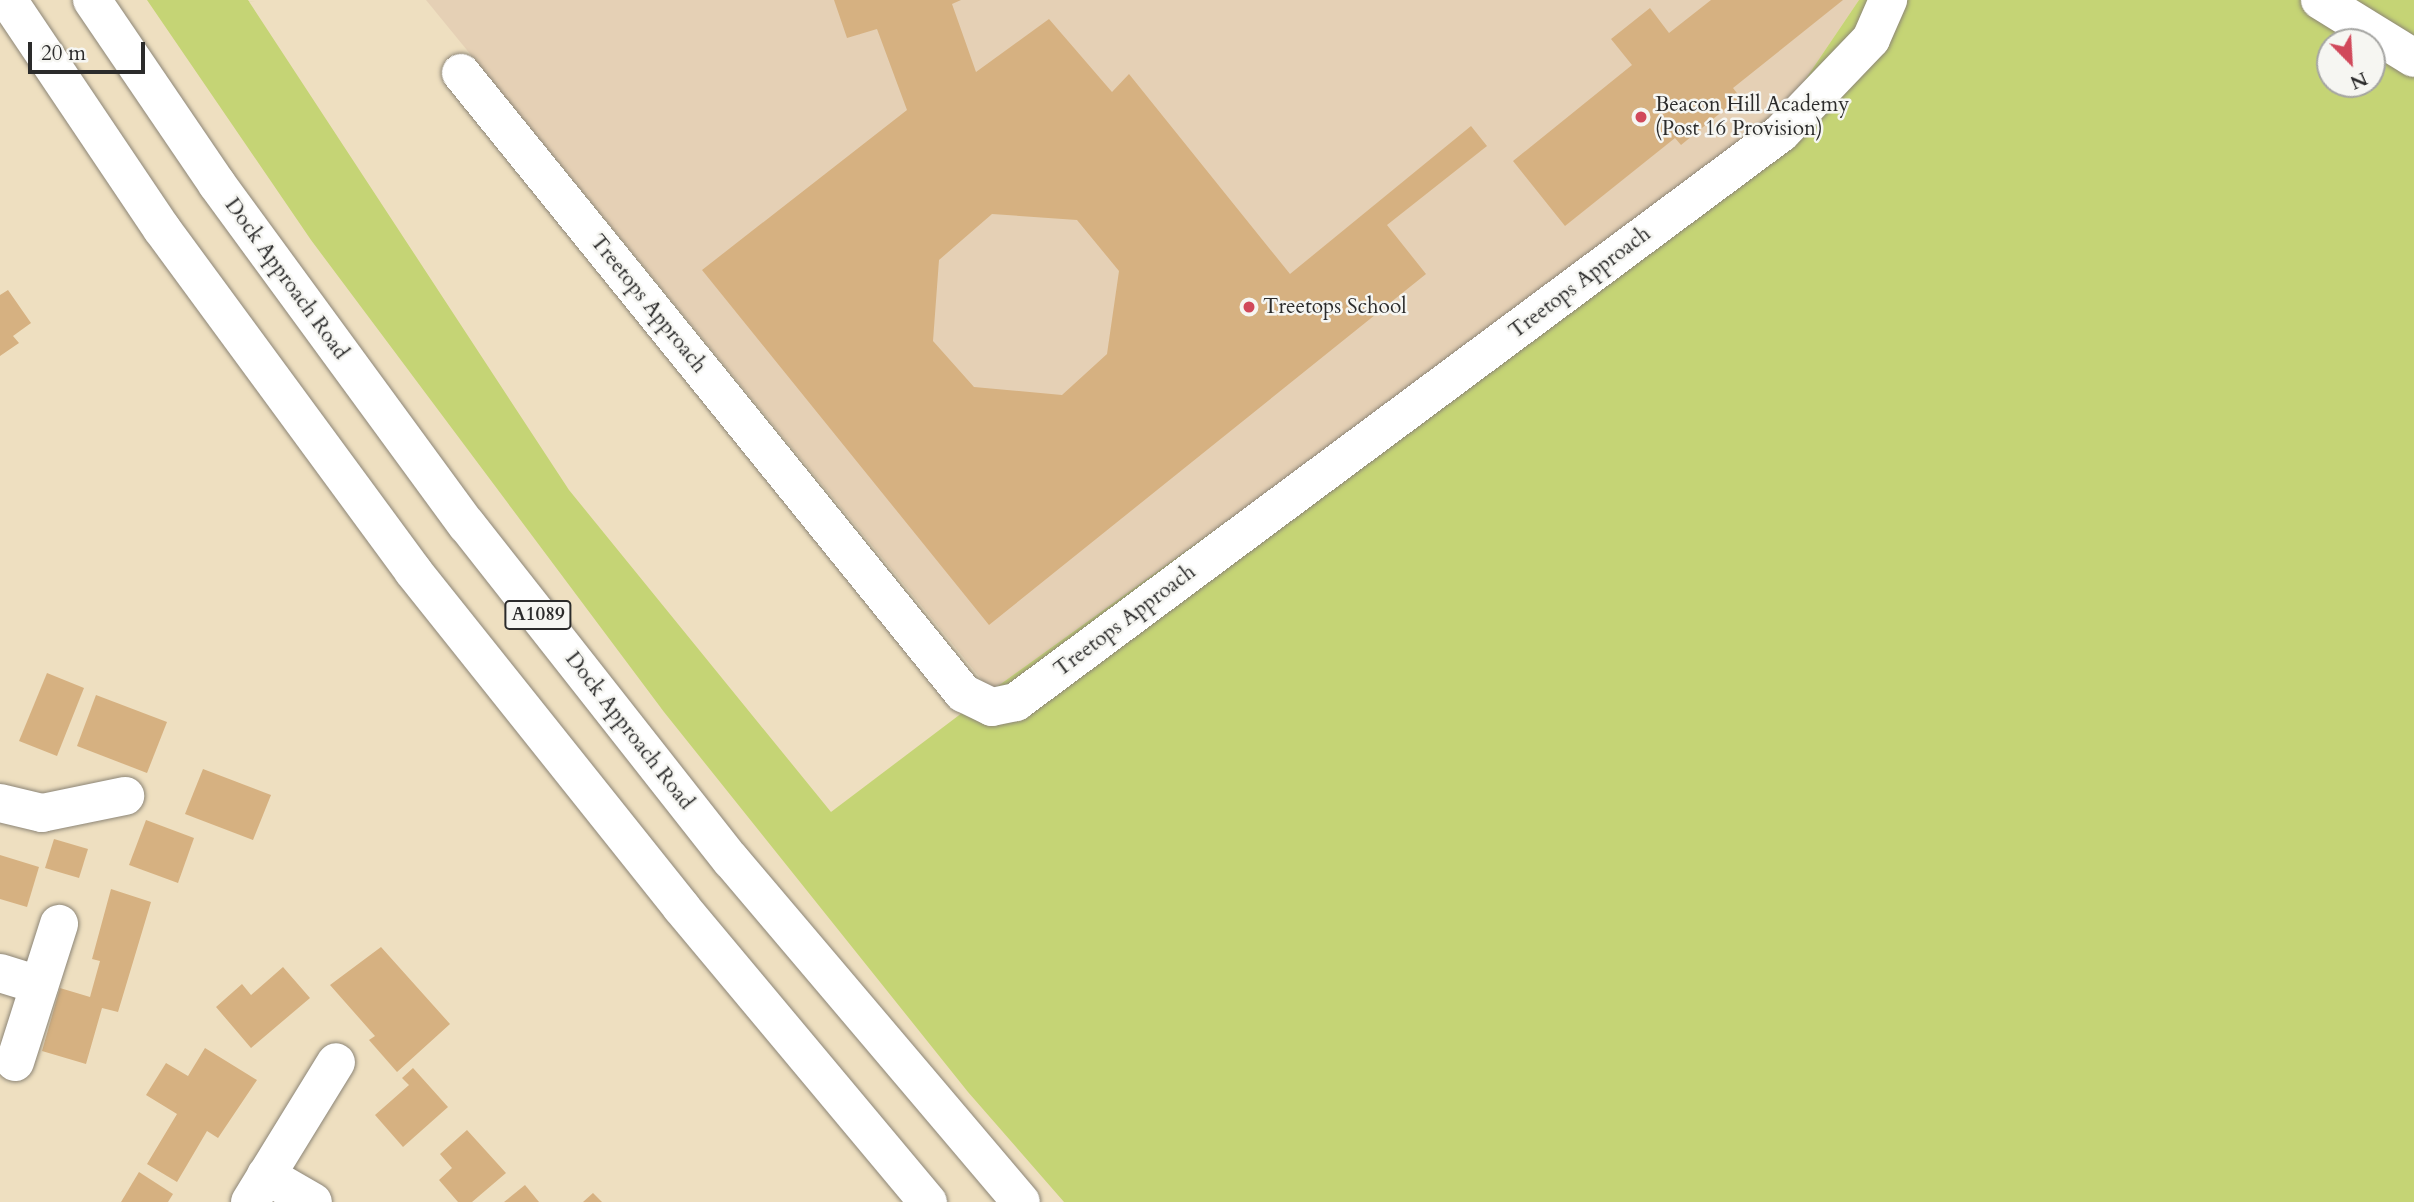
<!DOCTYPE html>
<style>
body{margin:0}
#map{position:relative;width:2414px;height:1202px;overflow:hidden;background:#eedfc0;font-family:Cardo,serif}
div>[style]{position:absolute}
.built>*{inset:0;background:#e5d0b5}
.green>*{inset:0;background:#c5d475}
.building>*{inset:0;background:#d6b181}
.roads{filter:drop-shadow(0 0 2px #8c8576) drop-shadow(0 0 2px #8c8576)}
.minor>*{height:38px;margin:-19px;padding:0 19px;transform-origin:19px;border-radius:19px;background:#fff}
.highway>*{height:38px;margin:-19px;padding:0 19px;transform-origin:19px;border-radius:19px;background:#fff}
.dots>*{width:19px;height:19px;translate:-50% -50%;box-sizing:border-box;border:4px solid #f6f6f2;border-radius:50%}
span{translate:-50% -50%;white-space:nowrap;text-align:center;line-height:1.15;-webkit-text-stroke:5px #f6f6f2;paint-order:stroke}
.shield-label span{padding:2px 5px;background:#f6f6f2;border:2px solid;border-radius:5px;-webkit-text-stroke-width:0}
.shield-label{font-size:19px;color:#2b2b2b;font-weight:700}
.poi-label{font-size:21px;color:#2b2b2b}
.left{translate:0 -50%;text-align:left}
.street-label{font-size:21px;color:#2b2b2b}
.north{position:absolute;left:2316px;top:28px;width:70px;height:70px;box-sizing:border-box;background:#f6f6f2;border:2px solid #a5a5a2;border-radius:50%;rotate:156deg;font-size:19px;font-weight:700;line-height:28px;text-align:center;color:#2b2b2b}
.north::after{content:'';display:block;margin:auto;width:24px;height:32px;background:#d1495b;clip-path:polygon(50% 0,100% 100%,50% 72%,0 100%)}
.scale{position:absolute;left:28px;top:42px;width:117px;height:32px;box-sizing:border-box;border:4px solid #2b2b2b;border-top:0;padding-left:9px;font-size:21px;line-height:24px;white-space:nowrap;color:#2b2b2b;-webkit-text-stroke:5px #f6f6f2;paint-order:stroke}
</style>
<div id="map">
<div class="built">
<div style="clip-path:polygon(426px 0,1859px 0,1771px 130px,991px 691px)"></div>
</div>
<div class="green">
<div style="clip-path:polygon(evenodd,147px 0,248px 0,569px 490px,831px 812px,991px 691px,1771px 130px,1859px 0,2414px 0,2414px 1202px,1064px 1202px,968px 1092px,664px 712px,311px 240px,147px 0,2330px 42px,2372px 42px,2372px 84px,2330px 84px,2330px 42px)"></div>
</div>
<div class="building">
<div style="clip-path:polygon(evenodd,834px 0,961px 0,952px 4px,976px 72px,1049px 19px,1112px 92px,1129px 74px,1290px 274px,1471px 126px,1487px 146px,1387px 225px,1426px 274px,989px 625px,702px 270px,907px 110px,877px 29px,847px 38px,834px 0,992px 214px,1077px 220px,1119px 271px,1107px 354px,1062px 395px,974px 387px,933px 341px,939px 260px,992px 214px)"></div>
<div style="clip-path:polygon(1711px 0,1843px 0,1733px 88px,1740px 97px,1681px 145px,1675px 138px,1565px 226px,1513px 161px,1632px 65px,1611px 39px,1650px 8px,1669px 33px)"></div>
<div style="clip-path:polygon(8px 290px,31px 323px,13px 336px,19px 343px,0 356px,0 295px)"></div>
<div style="clip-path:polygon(47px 673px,84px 688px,57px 756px,19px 741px)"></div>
<div style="clip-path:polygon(96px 695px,167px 722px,147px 773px,77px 746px)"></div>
<div style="clip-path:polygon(203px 769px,271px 795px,253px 840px,185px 814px)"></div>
<div style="clip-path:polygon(146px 820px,194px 838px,178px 883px,129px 865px)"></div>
<div style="clip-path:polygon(54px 839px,88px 849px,79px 878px,45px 868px)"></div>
<div style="clip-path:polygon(0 855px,39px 867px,27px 907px,0 899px)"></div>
<div style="clip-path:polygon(111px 889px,151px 902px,118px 1012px,102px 1008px,86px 1064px,42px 1051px,60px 988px,90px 997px,100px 961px,92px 959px)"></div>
<div style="clip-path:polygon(381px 947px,450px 1024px,397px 1072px,369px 1040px,375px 1036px,330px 985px)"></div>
<div style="clip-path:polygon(283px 967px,310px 998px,251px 1048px,216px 1007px,242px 984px,251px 995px)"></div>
<div style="clip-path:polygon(205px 1048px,257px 1080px,218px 1138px,207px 1131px,177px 1182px,147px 1164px,177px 1114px,146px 1095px,166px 1063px,188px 1076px)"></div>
<div style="clip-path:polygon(413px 1068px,448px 1107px,403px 1147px,375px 1115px,409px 1085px,402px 1078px)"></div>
<div style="clip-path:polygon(467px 1130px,506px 1173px,472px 1202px,458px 1202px,439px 1180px,452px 1168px,440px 1154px)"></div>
<div style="clip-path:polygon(139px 1172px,173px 1194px,168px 1202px,121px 1202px)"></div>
<div style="clip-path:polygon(525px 1185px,539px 1202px,504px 1202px)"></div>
<div style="clip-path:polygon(593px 1193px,602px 1202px,583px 1202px)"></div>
</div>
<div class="roads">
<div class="minor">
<div style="left:2320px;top:0;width:110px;rotate:31.7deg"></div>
<div style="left:461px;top:73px;width:798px;rotate:51deg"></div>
<div style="left:963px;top:693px;width:32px;rotate:26deg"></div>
<div style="left:992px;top:707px;width:25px;rotate:-12deg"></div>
<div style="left:1016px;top:702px;width:953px;rotate:-36.64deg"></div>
<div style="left:1781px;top:133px;width:130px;rotate:-46.2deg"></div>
<div style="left:1871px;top:39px;width:43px;rotate:-66.4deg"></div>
<div style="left:0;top:803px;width:43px;rotate:13.4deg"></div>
<div style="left:42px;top:813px;width:85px;rotate:-11.6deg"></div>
<div style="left:0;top:973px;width:41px;rotate:17.1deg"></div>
<div style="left:15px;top:1062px;width:145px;rotate:-72.3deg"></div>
<div style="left:266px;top:1175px;width:54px;rotate:29.9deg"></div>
<div style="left:250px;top:1202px;width:164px;rotate:-58.4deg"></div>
</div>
<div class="highway">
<div style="left:8px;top:0;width:276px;rotate:56.1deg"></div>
<div style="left:162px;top:229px;width:424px;rotate:53.7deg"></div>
<div style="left:413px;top:571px;width:430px;rotate:51.4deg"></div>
<div style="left:681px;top:907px;width:385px;rotate:50.1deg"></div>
<div style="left:92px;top:0;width:222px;rotate:55.8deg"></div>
<div style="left:217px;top:184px;width:423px;rotate:53.8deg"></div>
<div style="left:467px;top:525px;width:427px;rotate:51.8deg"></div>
<div style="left:731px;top:860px;width:448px;rotate:49.7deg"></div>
</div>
</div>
<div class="dots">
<div style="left:1641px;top:117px;background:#d1495b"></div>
<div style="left:1249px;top:307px;background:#d1495b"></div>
</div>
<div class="shield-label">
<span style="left:538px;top:615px">A1089</span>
</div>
<div class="poi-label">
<span class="left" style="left:1655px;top:117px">Beacon Hill Academy<br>(Post 16 Provision)</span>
<span class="left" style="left:1263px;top:307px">Treetops School</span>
</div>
<div class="street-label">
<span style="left:286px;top:279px;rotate:54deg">Dock Approach Road</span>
<span style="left:1580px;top:283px;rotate:-37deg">Treetops Approach</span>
<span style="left:648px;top:304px;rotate:51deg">Treetops Approach</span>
<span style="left:1125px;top:621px;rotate:-37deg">Treetops Approach</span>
<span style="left:629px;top:731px;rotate:52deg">Dock Approach Road</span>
</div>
<div class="north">N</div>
<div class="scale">20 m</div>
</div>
